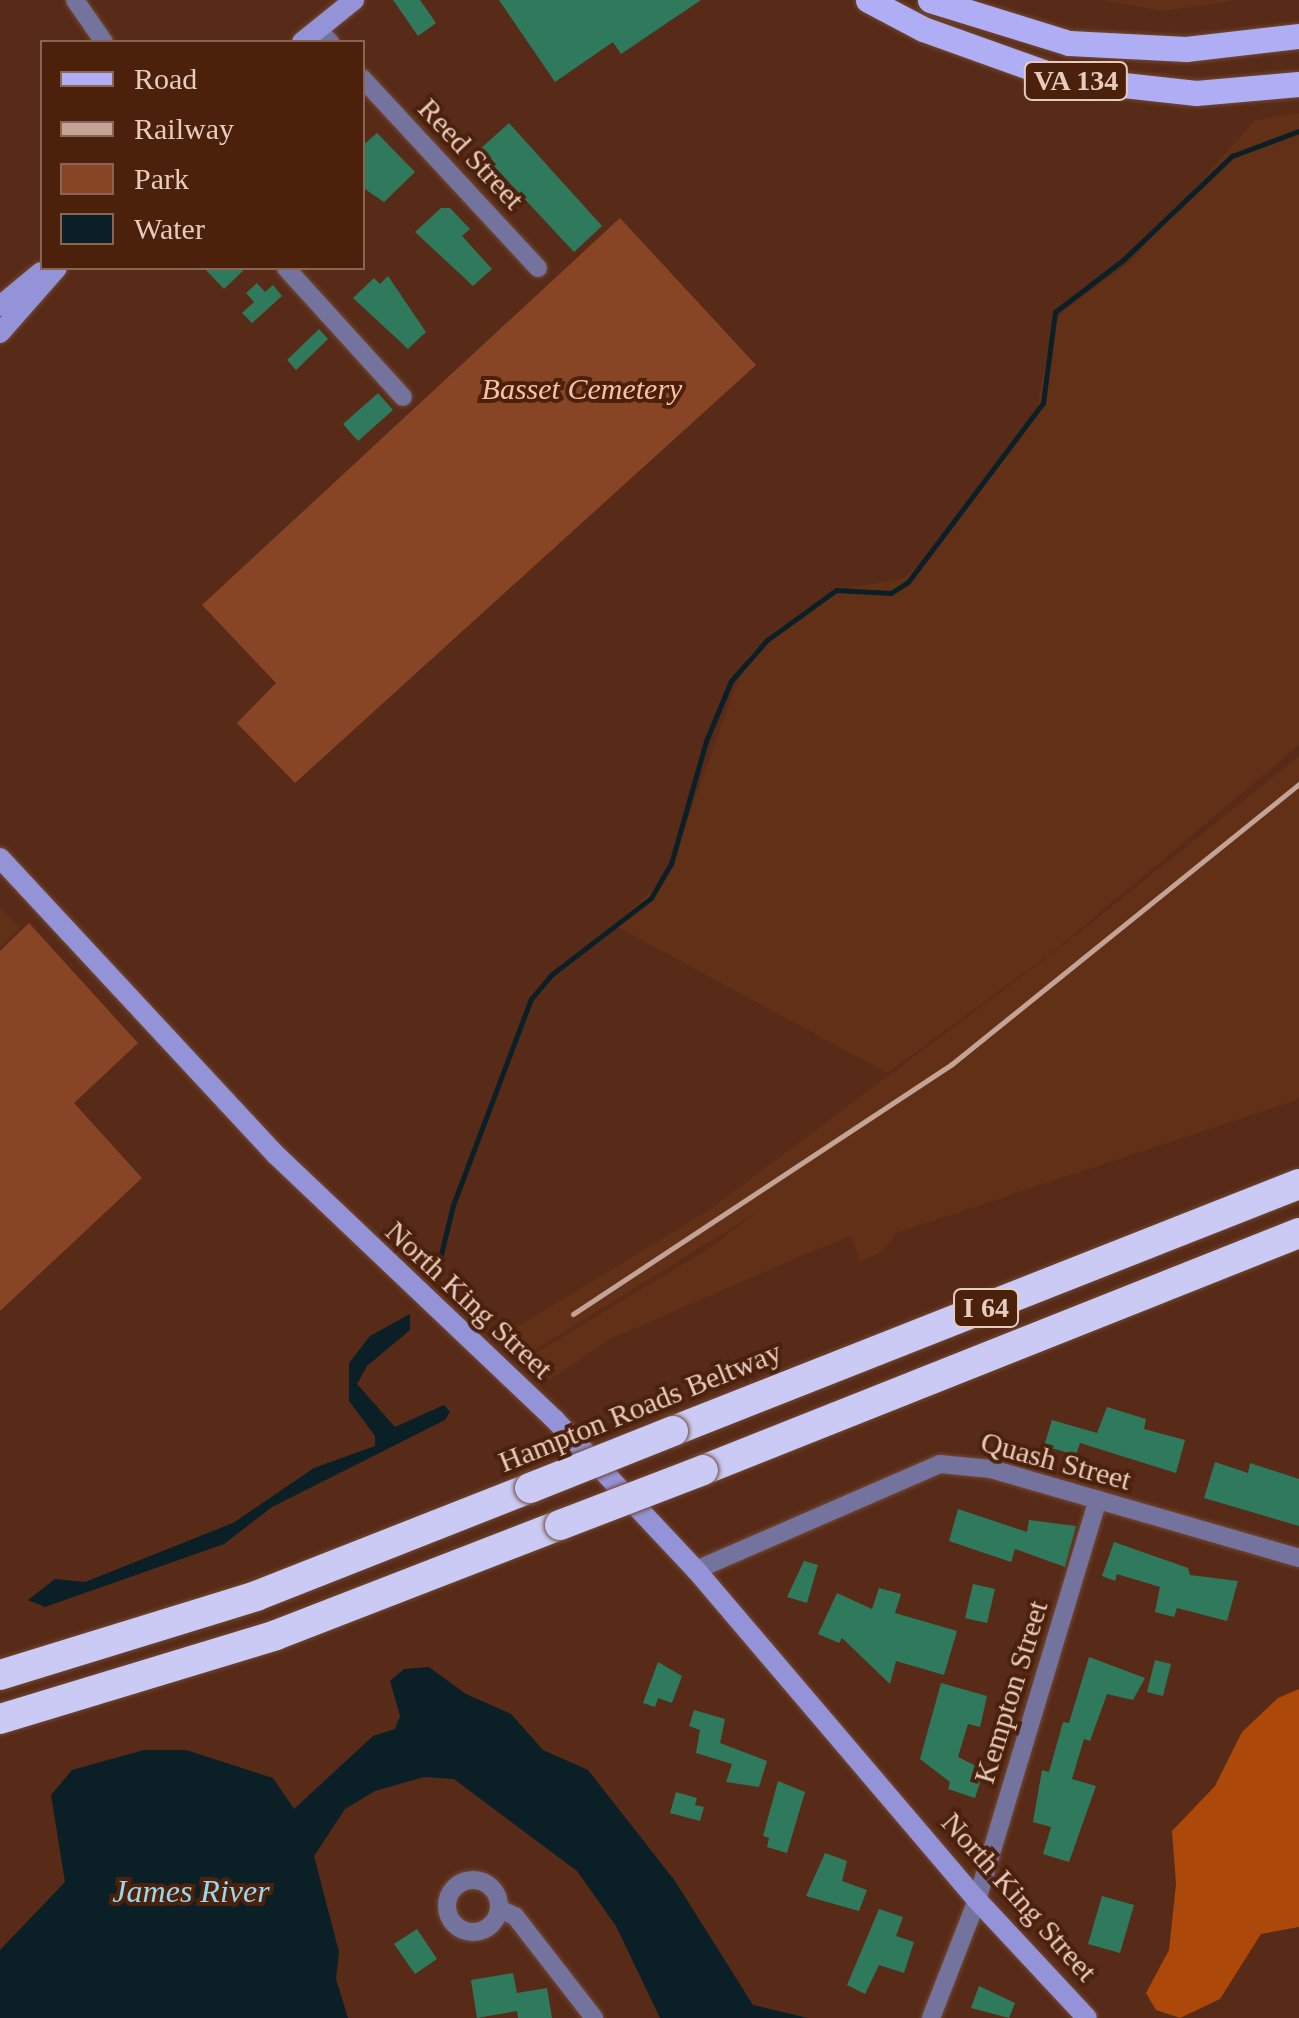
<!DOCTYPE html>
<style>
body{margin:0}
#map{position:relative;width:1299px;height:2018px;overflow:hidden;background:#572b17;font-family:"Times New Roman",serif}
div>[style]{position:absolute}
.built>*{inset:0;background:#623017}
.green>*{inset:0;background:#884526}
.forest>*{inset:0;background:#ac480a}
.water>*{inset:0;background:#0b1f26}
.stream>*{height:5px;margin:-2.5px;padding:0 2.5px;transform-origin:2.5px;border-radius:2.5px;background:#0b1f26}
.building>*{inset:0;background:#2f7a5d}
.roads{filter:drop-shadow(0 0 2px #714835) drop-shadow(0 0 2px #714835)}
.street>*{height:18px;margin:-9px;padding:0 9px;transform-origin:9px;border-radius:9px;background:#74739e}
.street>.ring{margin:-9px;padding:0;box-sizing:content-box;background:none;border:18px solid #74739e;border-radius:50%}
.secondary>*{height:20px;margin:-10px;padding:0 10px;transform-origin:10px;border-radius:10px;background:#9593d7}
.primary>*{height:25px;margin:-12.5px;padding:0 12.5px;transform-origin:12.5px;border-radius:12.5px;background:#afaef4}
.highway>*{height:30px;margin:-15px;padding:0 15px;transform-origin:15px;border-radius:15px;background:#cacaf4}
.rail>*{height:5px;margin:-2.5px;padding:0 2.5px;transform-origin:2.5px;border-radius:2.5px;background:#c3a395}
.bridges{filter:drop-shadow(0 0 2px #714835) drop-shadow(0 0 2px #714835)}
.highway-bridge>*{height:30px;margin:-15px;padding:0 15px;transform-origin:15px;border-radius:15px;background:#cacaf4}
span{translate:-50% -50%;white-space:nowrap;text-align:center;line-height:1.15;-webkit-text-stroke:8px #4c210c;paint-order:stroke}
.shield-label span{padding:2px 8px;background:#4c210c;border:2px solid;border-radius:8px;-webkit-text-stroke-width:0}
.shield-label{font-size:28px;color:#e7cbbf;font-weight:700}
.street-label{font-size:30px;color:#e7cbbf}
.park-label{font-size:30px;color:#f8c1aa;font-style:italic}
.water-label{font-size:32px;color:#9ad7ef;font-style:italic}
.legend{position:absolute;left:40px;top:40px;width:325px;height:230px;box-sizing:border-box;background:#4c210c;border:2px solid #8a6554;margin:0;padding:12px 18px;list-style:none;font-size:30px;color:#e7cbbf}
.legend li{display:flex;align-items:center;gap:20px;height:50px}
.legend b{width:50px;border:2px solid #8a6554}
</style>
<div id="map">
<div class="built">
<div style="clip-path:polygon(1102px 0,1241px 0,1162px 11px)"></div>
<div style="clip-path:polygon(1299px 113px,1299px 745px,1054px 951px,887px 1073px,614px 925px,667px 876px,746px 658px,774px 631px,836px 590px,902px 579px,931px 555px,1037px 408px,1052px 327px,1064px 310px,1129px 263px,1255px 120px)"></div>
<div style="clip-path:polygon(1299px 756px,1299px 1099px,896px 1233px,882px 1252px,860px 1261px,851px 1236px,815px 1250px,608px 1340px,548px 1381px,526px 1359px,708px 1249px,759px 1211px,525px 1356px,504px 1335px,708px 1211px,1069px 941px)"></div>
<div style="clip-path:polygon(0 907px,20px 928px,0 947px)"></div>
</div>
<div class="green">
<div style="clip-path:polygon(620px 218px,756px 365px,295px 783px,237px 723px,276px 683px,202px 605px)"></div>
<div style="clip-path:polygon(29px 923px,138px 1043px,74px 1103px,142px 1178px,0 1311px,0 951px)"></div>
</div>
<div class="forest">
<div style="clip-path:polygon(1299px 1689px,1299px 1927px,1261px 1934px,1220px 1999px,1180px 2018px,1156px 2010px,1146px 1993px,1169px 1950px,1176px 1884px,1172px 1831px,1215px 1786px,1242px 1732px,1278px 1698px)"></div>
</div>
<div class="water">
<div style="clip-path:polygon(410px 1314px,410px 1330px,367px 1366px,357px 1384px,395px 1427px,444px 1405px,450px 1412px,445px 1420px,272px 1507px,224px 1544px,45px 1607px,28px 1600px,55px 1579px,85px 1582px,233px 1523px,314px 1468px,375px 1446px,375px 1436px,349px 1401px,349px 1363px,370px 1336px)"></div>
<div style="clip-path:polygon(429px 1667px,466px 1694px,511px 1714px,543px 1750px,588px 1770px,675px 1881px,753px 2005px,808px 2018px,660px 2018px,616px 1926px,577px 1871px,454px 1779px,424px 1777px,375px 1791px,345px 1809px,314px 1856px,339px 1952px,336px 1979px,348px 2018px,0 2018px,0 1950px,65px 1882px,51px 1795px,72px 1770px,144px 1750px,186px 1750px,273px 1778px,294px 1809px,373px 1736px,395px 1729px,400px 1716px,390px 1681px,404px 1669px)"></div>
</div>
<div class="stream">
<div style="left:437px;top:1271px;width:68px;rotate:-76.4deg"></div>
<div style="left:453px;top:1205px;width:220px;rotate:-69.3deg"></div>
<div style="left:531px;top:999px;width:31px;rotate:-50deg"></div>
<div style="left:551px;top:975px;width:126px;rotate:-37.6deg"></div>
<div style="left:651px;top:898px;width:39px;rotate:-60deg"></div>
<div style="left:671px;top:864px;width:128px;rotate:-74.1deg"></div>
<div style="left:706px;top:741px;width:65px;rotate:-67.4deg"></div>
<div style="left:731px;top:681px;width:55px;rotate:-48.7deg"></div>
<div style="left:767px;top:640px;width:85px;rotate:-35.9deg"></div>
<div style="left:836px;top:590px;width:55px;rotate:3.1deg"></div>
<div style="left:891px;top:593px;width:20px;rotate:-33deg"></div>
<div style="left:908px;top:582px;width:224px;rotate:-53deg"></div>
<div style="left:1043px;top:403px;width:92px;rotate:-82.5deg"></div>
<div style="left:1055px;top:312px;width:86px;rotate:-37.4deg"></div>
<div style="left:1123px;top:260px;width:151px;rotate:-43.7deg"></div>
<div style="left:1232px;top:156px;width:72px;rotate:-20.5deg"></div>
</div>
<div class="building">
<div style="clip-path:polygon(393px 0,420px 0,436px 23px,418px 36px)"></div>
<div style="clip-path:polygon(499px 0,701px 0,621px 54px,613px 42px,555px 82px)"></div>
<div style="clip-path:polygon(509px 123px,602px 226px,574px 252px,479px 150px)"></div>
<div style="clip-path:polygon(377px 133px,415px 172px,384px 202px,362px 187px,362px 146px)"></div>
<div style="clip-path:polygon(441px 208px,450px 208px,470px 229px,462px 236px,492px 269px,473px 286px,415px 232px)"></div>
<div style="clip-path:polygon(204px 268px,246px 268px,224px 289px)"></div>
<div style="clip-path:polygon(388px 276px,426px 332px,408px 349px,353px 298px,374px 278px,380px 284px)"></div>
<div style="clip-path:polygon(257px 283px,265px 292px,273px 285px,282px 296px,252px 323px,242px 313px,254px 302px,246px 293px)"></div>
<div style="clip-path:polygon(319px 329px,328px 339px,296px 370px,287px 360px)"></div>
<div style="clip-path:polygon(378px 393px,393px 410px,358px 441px,343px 424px)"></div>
<div style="clip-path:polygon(1107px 1407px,1146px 1419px,1144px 1429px,1185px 1440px,1176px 1473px,1080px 1443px,1076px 1455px,1044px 1446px,1052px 1420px,1097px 1433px)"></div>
<div style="clip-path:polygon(1215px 1462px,1248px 1473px,1250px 1463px,1299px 1479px,1299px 1526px,1204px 1498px)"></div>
<div style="clip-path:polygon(958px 1509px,1027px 1532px,1029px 1520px,1076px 1526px,1065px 1567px,1015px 1549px,1011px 1562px,949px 1541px)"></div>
<div style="clip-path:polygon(1114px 1542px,1188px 1568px,1190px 1575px,1238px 1581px,1227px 1621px,1177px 1608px,1174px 1617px,1155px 1612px,1160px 1587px,1117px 1574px,1115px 1581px,1102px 1576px)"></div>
<div style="clip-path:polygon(804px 1561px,818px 1565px,807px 1603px,787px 1597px)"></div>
<div style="clip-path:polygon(973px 1584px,995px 1589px,987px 1623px,965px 1618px)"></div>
<div style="clip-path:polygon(879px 1588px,901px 1594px,895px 1613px,957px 1631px,944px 1675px,896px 1661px,890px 1684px,842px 1638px,839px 1643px,818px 1634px,837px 1593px,872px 1609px)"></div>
<div style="clip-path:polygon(1089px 1657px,1145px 1678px,1133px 1700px,1107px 1694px,1090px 1741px,1084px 1739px,1072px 1779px,1096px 1786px,1069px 1862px,1043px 1854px,1051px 1827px,1033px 1822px,1042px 1770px,1049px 1772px,1063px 1722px,1069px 1723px)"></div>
<div style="clip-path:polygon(1155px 1660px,1171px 1664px,1163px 1696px,1147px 1692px)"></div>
<div style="clip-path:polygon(658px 1662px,682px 1676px,672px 1703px,658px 1698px,655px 1707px,643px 1703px)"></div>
<div style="clip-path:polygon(941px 1683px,987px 1696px,980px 1727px,968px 1724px,958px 1757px,984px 1770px,975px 1798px,948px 1789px,950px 1782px,920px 1759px)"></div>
<div style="clip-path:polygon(694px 1710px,725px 1719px,720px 1743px,767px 1761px,759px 1787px,726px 1782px,732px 1764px,696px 1753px,700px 1730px,689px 1726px)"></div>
<div style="clip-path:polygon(778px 1781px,805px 1792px,787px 1853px,767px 1847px,769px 1838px,763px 1836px)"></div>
<div style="clip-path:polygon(676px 1792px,697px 1798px,695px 1805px,704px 1807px,700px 1821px,670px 1813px)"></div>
<div style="clip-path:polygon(825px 1853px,847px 1861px,842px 1881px,867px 1890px,859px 1911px,806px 1896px)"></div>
<div style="clip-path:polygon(1102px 1896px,1134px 1905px,1120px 1953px,1088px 1944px)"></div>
<div style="clip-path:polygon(879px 1909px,903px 1917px,896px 1936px,914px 1942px,904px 1973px,879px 1965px,865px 1994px,847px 1985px)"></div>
<div style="clip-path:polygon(417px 1929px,437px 1959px,415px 1974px,394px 1944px)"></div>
<div style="clip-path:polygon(513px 1973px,517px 1993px,547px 1988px,552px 2018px,518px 2018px,517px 2011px,477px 2018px,471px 1980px)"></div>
<div style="clip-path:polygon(979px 1986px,1015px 2003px,1009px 2018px,971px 2008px)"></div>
</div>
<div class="roads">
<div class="street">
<div style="left:75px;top:0;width:51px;rotate:55.4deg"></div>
<div style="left:318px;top:30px;width:17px;rotate:45deg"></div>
<div style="left:362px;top:78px;width:259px;rotate:47.2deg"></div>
<div style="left:286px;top:268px;width:174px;rotate:47.8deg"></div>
<div style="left:696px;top:1570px;width:266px;rotate:-23.5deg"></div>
<div style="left:940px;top:1464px;width:51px;rotate:5.6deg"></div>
<div style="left:991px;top:1469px;width:321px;rotate:16.1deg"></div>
<div class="ring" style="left:447px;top:1880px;width:34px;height:34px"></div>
<div style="left:499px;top:1909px;width:17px;rotate:24deg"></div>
<div style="left:515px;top:1916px;width:129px;rotate:52.2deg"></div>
<div style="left:931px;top:2018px;width:127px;rotate:-68.7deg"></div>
<div style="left:977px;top:1900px;width:418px;rotate:-73.2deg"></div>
</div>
<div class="secondary">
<div style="left:302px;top:42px;width:67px;rotate:-38.9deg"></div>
<div style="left:0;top:306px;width:53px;rotate:-39.7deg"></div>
<div style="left:0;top:333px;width:86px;rotate:-48.8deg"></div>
<div style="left:0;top:858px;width:405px;rotate:47.1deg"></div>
<div style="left:276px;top:1155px;width:385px;rotate:43.5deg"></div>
<div style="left:555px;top:1420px;width:206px;rotate:46.8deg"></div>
<div style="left:696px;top:1570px;width:433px;rotate:49.6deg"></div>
<div style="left:977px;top:1900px;width:161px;rotate:47deg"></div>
</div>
<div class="primary">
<div style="left:868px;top:0;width:62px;rotate:27.8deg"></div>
<div style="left:923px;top:29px;width:145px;rotate:19.7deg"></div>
<div style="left:1060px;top:78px;width:137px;rotate:6.3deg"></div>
<div style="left:1196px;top:93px;width:103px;rotate:-5deg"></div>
<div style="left:930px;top:0;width:145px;rotate:17.2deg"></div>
<div style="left:1069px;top:43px;width:117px;rotate:2.9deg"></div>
<div style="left:1186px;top:49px;width:114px;rotate:-6.6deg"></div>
</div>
<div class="highway">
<div style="left:673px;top:1431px;width:673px;rotate:-21.53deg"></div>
<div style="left:703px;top:1470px;width:641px;rotate:-21.69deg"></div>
<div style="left:0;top:1675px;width:268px;rotate:-17.1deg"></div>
<div style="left:256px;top:1596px;width:295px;rotate:-21.5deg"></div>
<div style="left:0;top:1719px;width:288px;rotate:-16.9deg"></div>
<div style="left:276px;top:1635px;width:305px;rotate:-21.2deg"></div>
</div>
</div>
<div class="rail">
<div style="left:573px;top:1314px;width:454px;rotate:-33.4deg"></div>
<div style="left:952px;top:1064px;width:446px;rotate:-38.9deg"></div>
</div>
<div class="bridges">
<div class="highway-bridge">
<div style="left:530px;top:1488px;width:154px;rotate:-21.7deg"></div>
<div style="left:560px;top:1525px;width:153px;rotate:-21deg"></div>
</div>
</div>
<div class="shield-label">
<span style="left:1076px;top:81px">VA 134</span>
<span style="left:986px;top:1308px">I 64</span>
</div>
<div class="street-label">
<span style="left:471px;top:154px;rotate:47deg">Reed Street</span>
<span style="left:469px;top:1300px;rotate:43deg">North King Street</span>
<span style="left:640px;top:1407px;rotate:-22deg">Hampton Roads Beltway</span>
<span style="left:1056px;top:1461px;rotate:15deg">Quash Street</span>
<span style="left:1011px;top:1692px;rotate:-73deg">Kempton Street</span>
<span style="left:1019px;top:1897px;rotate:48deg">North King Street</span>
</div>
<div class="park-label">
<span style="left:582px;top:389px">Basset Cemetery</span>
</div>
<div class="water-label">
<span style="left:191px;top:1891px">James River</span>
</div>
<ul class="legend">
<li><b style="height:12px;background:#afaef4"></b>Road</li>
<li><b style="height:12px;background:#c3a395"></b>Railway</li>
<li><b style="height:28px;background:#884526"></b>Park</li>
<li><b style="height:28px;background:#0b1f26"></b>Water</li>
</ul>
</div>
